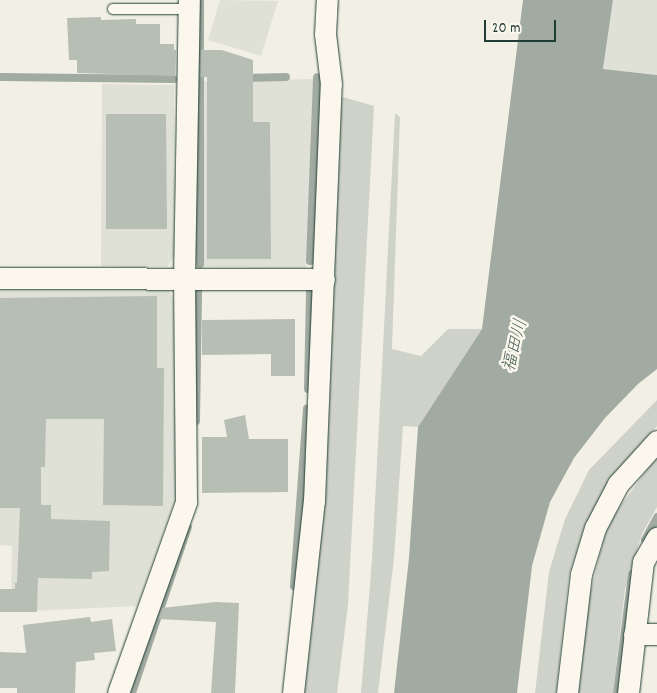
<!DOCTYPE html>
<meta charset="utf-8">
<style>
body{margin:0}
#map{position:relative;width:657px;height:693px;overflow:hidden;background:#f2f0e5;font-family:Dekko,"Klee One",sans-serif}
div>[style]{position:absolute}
.built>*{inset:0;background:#e0e1d6}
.green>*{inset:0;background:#cfd2c8}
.water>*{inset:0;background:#a2aba1}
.stream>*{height:8px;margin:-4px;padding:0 4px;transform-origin:4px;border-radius:4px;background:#a2aba1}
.building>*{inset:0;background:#b7beb3}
.roads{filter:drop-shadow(0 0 1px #1f3d34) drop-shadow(0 0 1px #1f3d34)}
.service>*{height:10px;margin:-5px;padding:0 5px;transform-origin:5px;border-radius:5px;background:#fbf7ec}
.minor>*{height:21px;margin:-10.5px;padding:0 10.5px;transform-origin:10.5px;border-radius:10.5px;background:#fbf7ec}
span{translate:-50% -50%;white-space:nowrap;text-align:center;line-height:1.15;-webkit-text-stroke:5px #fbf7ec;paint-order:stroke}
.water-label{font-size:18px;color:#465e55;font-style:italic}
.scale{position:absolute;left:484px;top:20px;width:72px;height:22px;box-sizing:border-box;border:2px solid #1f3d34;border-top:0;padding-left:6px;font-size:15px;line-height:18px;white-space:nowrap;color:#1f3d34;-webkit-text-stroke:4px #fbf7ec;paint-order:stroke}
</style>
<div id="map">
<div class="built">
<div style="clip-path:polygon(220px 0,278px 1px,261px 56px,208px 40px)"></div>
<div style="clip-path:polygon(613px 0,657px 0,657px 75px,603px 69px)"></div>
<div style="clip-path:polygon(315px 79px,306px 268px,202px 267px,203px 81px)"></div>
<div style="clip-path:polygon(102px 84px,174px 85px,175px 255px,167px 267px,101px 266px)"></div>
<div style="clip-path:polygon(168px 288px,174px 301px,177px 493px,137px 606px,11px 612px,12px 546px,0 545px,0 289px)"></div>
</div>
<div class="green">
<div style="clip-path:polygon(339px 96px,374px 106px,348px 605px,337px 693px,301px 693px)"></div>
<div style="clip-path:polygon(395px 113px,400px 117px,392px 349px,421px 356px,448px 329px,482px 329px,418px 427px,403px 426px,394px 558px,378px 693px,361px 693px,372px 560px)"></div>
<div style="clip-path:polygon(657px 400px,657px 426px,610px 481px,584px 528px,569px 575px,556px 693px,535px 693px,549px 572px,565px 519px,589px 470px)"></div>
<div style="clip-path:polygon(657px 456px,657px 507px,642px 534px,625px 589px,613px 693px,576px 693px,586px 609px,608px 523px)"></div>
</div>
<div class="water">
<div style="clip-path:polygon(523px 0,613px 0,603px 69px,657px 75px,657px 369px,638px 384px,605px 418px,574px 458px,550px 502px,532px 566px,517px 693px,394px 693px,409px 558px,418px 427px,482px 329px)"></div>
</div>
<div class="stream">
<div style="left:0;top:77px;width:173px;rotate:0.7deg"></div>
<div style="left:243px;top:78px;width:43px;rotate:-1.3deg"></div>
<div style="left:310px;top:261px;width:184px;rotate:-87.8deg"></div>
<div style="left:200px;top:264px;width:264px;rotate:-90deg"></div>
<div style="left:308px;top:389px;width:98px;rotate:-88.8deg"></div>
<div style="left:196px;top:421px;width:132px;rotate:-89.1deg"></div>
<div style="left:645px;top:540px;width:26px;rotate:-62deg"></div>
<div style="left:294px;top:586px;width:178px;rotate:-85.8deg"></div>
<div style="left:132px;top:693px;width:175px;rotate:-71.4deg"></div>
<div style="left:617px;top:693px;width:120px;rotate:-82.8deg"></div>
</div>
<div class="building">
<div style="clip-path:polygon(101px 17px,101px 20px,136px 19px,136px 24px,160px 24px,160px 44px,174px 44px,174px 50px,176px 50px,175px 76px,77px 73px,77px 60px,69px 60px,67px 18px)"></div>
<div style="clip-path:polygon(201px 50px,222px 50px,253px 60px,253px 122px,270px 122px,271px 259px,207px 259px,207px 77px,200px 77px)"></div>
<div style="clip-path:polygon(106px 114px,166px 114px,167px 229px,106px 229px)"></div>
<div style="clip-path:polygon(157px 296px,157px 368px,164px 368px,163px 506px,103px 505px,104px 419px,46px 419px,45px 467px,41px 467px,41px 505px,51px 505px,51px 519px,110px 521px,109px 571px,92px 572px,92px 579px,38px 578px,37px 612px,0 612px,0 589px,15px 589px,15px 583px,17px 583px,20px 508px,0 508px,0 298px)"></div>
<div style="clip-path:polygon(295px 319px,295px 376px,271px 376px,271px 354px,202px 355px,202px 320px)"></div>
<div style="clip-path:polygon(245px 415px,249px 439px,288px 439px,288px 492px,202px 493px,202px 437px,227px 437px,224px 420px)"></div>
<div style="clip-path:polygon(215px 602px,239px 603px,235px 693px,211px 693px,216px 622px,158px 619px,162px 608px)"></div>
<div style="clip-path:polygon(90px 617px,91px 622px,112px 619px,116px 651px,94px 653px,95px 660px,76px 662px,75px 693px,17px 693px,17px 688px,0 688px,0 652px,26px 653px,23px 625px)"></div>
</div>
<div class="roads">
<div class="service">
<div style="left:113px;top:9px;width:75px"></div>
</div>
<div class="minor">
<div style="left:0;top:278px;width:324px;rotate:0.2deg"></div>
<div style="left:634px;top:634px;width:23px"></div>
<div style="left:118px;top:693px;width:203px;rotate:-70.4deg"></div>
<div style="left:186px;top:502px;width:223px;rotate:-90.5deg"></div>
<div style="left:184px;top:279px;width:279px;rotate:-89deg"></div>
<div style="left:293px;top:693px;width:193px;rotate:-83.8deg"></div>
<div style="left:314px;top:501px;width:417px;rotate:-87.7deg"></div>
<div style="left:331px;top:84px;width:50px;rotate:-96.8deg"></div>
<div style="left:325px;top:34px;width:34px;rotate:-87deg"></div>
<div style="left:567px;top:693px;width:120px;rotate:-83.3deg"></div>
<div style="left:581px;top:574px;width:48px;rotate:-73.1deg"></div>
<div style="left:595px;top:528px;width:50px;rotate:-62.4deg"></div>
<div style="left:618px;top:484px;width:58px;rotate:-47.8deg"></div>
<div style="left:628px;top:693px;width:132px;rotate:-83.5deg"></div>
<div style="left:643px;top:562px;width:28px;rotate:-60deg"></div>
</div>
</div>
<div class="water-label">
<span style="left:517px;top:346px;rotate:-76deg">福田川</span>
</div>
<div class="scale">20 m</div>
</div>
